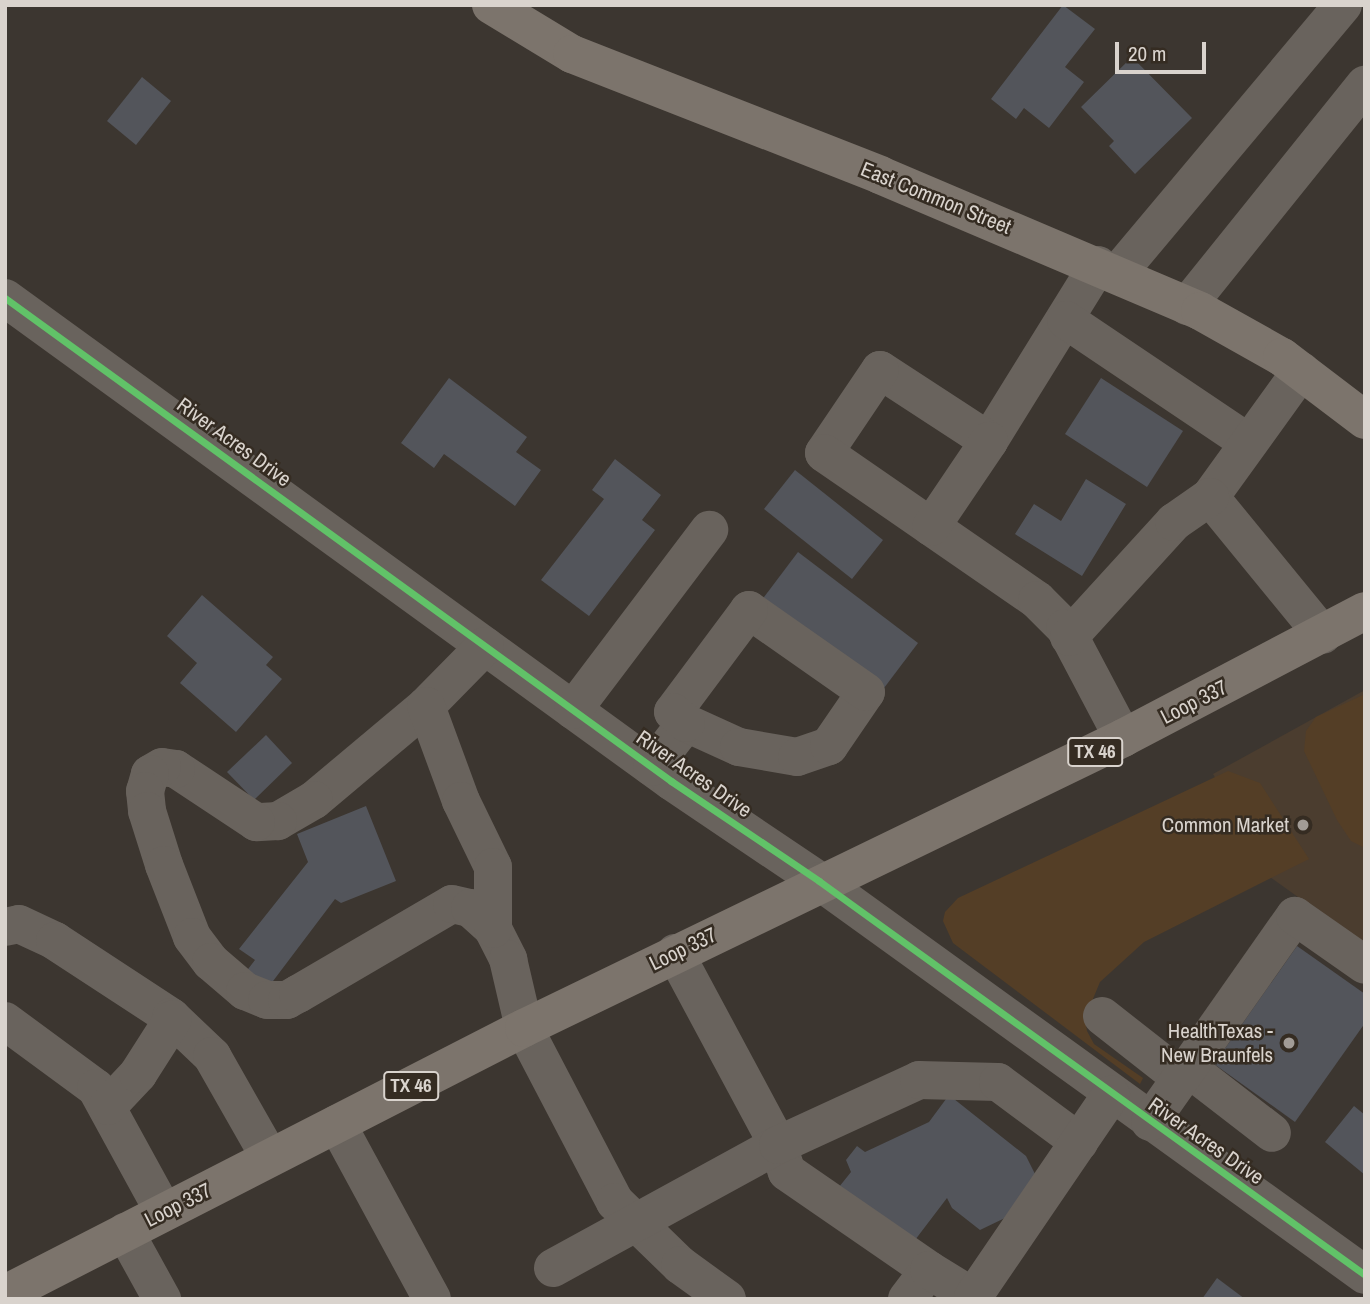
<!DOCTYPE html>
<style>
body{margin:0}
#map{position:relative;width:1370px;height:1304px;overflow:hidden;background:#3c3630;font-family:"Archivo Narrow",sans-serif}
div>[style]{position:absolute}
.built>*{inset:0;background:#4b3d2f}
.green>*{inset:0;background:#543e26}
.building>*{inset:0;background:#53555b}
.minor>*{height:38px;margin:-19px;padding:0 19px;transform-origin:19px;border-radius:19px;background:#69635d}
.major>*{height:38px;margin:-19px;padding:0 19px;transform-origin:19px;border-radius:19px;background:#7c746c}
.cycleway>*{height:7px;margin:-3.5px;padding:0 3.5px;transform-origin:3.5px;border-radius:3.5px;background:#61c268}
.dots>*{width:19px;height:19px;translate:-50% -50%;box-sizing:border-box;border:4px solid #352c22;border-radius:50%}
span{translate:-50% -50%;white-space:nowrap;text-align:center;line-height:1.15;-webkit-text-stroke:5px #352c22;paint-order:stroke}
.shield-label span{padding:2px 5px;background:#352c22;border:2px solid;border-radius:5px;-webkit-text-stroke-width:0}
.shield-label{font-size:19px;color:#d9d3cd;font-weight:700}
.street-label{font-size:21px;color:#d9d3cd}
.poi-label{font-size:21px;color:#d9d3cd}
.right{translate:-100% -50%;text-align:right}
.frame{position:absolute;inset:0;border:7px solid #d9d3cd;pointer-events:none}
.scale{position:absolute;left:1115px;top:42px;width:91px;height:32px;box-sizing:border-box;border:4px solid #d9d3cd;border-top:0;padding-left:9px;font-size:21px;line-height:24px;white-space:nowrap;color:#d9d3cd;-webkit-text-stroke:5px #352c22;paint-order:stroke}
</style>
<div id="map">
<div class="built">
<div style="clip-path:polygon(1365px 690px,1365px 945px,1270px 877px,1213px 774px)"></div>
</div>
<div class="green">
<div style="clip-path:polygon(1365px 694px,1365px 848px,1351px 841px,1337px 820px,1304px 751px,1306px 731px,1316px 717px)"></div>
<div style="clip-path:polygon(1228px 771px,1260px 783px,1309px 859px,1144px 942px,1100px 982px,1085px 1018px,1087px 1031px,1094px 1044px,1143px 1078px,1140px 1084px,953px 943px,943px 921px,945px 912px,958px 898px)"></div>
</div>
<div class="building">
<div style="clip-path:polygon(1063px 5px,1095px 29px,1065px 67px,1084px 82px,1049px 128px,1024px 108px,1016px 119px,991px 99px)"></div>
<div style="clip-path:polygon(1132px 57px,1192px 118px,1135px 174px,1109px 146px,1114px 141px,1081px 107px)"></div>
<div style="clip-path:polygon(142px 77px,171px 101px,136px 145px,107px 121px)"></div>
<div style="clip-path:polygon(449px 378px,527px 437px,516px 452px,541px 470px,515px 506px,444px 454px,434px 468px,401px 443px)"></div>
<div style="clip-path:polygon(1101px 378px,1183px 431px,1147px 487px,1065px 434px)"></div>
<div style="clip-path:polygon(615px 459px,661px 495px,642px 520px,655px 530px,589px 616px,541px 580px,604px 499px,592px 490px)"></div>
<div style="clip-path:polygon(795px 470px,883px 540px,852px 579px,764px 509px)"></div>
<div style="clip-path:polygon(1086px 479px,1126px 504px,1082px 576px,1015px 534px,1034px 504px,1061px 521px)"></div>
<div style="clip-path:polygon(798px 552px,918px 643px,881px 692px,761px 601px)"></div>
<div style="clip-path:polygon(202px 595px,273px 657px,266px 665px,282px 679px,236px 732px,180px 683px,197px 663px,167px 636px)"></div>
<div style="clip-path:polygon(266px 735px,292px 763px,254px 800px,227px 772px)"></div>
<div style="clip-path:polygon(366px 806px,396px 881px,341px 903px,335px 899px,264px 993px,242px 977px,255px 960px,239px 949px,308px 862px,297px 834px)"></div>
<div style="clip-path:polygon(1297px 946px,1365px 994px,1365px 1023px,1295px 1122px,1214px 1064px)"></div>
<div style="clip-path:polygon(949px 1095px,1026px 1156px,1037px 1178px,1007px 1217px,980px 1230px,952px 1208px,947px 1198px,912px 1244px,839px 1187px,851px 1172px,846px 1160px,857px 1146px,865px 1152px,929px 1122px)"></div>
<div style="clip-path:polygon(1354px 1106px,1365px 1115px,1365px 1175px,1325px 1142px)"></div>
<div style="clip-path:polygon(1217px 1278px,1245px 1299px,1202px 1299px)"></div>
</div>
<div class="minor">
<div style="left:1098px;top:265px;width:207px;rotate:121.8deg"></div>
<div style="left:989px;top:441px;width:130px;rotate:-146.9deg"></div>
<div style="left:880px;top:370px;width:100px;rotate:124deg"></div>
<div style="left:824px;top:453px;width:259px;rotate:34.6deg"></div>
<div style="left:1037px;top:600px;width:40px;rotate:45deg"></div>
<div style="left:1065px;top:628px;width:124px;rotate:62.2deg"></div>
<div style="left:1118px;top:273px;width:350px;rotate:-50deg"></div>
<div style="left:5px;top:298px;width:823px;rotate:35.95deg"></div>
<div style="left:671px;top:781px;width:179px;rotate:34deg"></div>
<div style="left:819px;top:881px;width:673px;rotate:35.81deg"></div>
<div style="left:1187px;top:306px;width:284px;rotate:-51.2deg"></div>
<div style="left:1066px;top:320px;width:220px;rotate:33.9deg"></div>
<div style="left:1301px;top:371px;width:155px;rotate:125.8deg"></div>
<div style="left:1210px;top:497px;width:178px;rotate:50.7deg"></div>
<div style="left:931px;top:527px;width:104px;rotate:-56deg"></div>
<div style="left:1069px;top:637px;width:156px;rotate:-47.6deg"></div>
<div style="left:1174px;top:522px;width:44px;rotate:-34.8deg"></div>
<div style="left:485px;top:646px;width:84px;rotate:134.5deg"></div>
<div style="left:426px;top:706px;width:146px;rotate:140deg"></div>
<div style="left:314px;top:800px;width:42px;rotate:149.7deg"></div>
<div style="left:278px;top:821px;width:22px;rotate:177deg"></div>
<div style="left:256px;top:822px;width:96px;rotate:-146.5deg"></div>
<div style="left:176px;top:769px;width:14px;rotate:-172deg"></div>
<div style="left:162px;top:767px;width:14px;rotate:150deg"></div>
<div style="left:150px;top:774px;width:18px;rotate:106deg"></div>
<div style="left:145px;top:791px;width:20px;rotate:84deg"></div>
<div style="left:147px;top:811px;width:57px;rotate:72.5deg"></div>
<div style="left:164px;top:865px;width:77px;rotate:68.7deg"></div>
<div style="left:192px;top:937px;width:31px;rotate:53deg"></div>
<div style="left:211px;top:962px;width:45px;rotate:40.5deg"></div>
<div style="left:245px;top:991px;width:24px;rotate:22deg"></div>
<div style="left:267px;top:1000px;width:20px"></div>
<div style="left:287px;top:1000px;width:13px;rotate:-29deg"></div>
<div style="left:298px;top:994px;width:178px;rotate:-30.3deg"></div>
<div style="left:452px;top:904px;width:18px;rotate:13deg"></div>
<div style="left:470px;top:908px;width:31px;rotate:42deg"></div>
<div style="left:493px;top:929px;width:34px;rotate:63deg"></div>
<div style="left:508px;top:959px;width:71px;rotate:76.9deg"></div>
<div style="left:524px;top:1028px;width:196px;rotate:62.4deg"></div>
<div style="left:615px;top:1202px;width:91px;rotate:44.1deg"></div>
<div style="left:680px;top:1265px;width:58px;rotate:35.9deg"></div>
<div style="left:426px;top:706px;width:101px;rotate:69.8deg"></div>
<div style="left:461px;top:801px;width:73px;rotate:64.1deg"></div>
<div style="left:493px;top:867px;width:62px;rotate:90deg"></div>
<div style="left:573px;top:710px;width:226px;rotate:-52.9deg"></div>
<div style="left:652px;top:767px;width:56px;rotate:-52.3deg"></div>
<div style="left:686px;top:723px;width:58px;rotate:24.4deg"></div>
<div style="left:739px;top:747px;width:59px;rotate:9.8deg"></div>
<div style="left:797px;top:757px;width:34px;rotate:-19deg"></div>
<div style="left:829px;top:746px;width:65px;rotate:-55.6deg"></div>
<div style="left:866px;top:692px;width:143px;rotate:-145deg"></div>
<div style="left:749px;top:610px;width:127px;rotate:126.7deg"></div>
<div style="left:673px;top:712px;width:17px;rotate:40deg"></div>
<div style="left:5px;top:927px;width:14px;rotate:-12deg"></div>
<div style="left:19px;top:924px;width:40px;rotate:25deg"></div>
<div style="left:55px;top:941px;width:139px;rotate:33.2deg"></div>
<div style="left:171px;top:1017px;width:57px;rotate:43.6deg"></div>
<div style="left:212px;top:1056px;width:117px;rotate:60.4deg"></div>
<div style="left:675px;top:953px;width:218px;rotate:61.8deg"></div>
<div style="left:778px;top:1145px;width:28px;rotate:72deg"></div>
<div style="left:787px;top:1172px;width:173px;rotate:34.6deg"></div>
<div style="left:1102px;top:1016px;width:100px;rotate:38.1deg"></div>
<div style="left:5px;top:1021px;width:113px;rotate:36.4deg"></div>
<div style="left:96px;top:1088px;width:141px;rotate:61.3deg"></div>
<div style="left:1188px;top:1068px;width:106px;rotate:37.7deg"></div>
<div style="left:108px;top:1106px;width:44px;rotate:-46.8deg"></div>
<div style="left:138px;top:1074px;width:65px;rotate:-57.5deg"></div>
<div style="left:1150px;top:1122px;width:252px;rotate:-54.9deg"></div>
<div style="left:1295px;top:916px;width:85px;rotate:35deg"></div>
<div style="left:337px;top:1124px;width:199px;rotate:61.5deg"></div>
<div style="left:125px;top:1232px;width:77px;rotate:61.1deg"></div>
<div style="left:553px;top:1268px;width:256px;rotate:-28.7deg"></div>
<div style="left:778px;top:1145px;width:155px;rotate:-24.7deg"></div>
<div style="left:919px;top:1080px;width:79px;rotate:1.5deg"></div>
<div style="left:998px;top:1082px;width:101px;rotate:36.5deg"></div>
<div style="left:907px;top:1299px;width:36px;rotate:-53deg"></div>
<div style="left:929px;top:1270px;width:52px;rotate:31.5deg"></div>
<div style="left:973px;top:1297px;width:245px;rotate:-55.7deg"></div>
</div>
<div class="major">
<div style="left:491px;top:5px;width:95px;rotate:31.2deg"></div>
<div style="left:572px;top:54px;width:331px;rotate:21.4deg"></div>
<div style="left:880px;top:175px;width:348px;rotate:23deg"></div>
<div style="left:1200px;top:311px;width:94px;rotate:29.3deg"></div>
<div style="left:1282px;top:357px;width:104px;rotate:37.2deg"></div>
<div style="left:5px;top:1294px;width:583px;rotate:-27.14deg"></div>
<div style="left:524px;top:1028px;width:666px;rotate:-25.83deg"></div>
<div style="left:1123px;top:738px;width:273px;rotate:-27.7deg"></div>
</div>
<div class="cycleway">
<div style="left:5px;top:298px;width:823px;rotate:35.95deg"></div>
<div style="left:671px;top:781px;width:179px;rotate:34deg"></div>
<div style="left:819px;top:881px;width:673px;rotate:35.81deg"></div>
</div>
<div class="dots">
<div style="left:1303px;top:825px;background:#a29c96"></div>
<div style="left:1289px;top:1043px;background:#a29c96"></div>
</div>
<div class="shield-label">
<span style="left:1095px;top:752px">TX 46</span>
<span style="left:411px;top:1086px">TX 46</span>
</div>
<div class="street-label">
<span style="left:936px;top:198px;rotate:22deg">East Common Street</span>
<span style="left:234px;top:442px;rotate:36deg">River Acres Drive</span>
<span style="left:1194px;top:702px;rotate:-27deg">Loop 337</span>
<span style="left:694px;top:774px;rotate:35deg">River Acres Drive</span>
<span style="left:683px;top:949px;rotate:-26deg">Loop 337</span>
<span style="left:1206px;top:1141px;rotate:35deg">River Acres Drive</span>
<span style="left:178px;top:1205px;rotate:-27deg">Loop 337</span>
</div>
<div class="poi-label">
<span class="right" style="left:1289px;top:825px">Common Market</span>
<span class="right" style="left:1273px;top:1043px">HealthTexas -<br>New Braunfels</span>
</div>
<div class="frame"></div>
<div class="scale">20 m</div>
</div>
